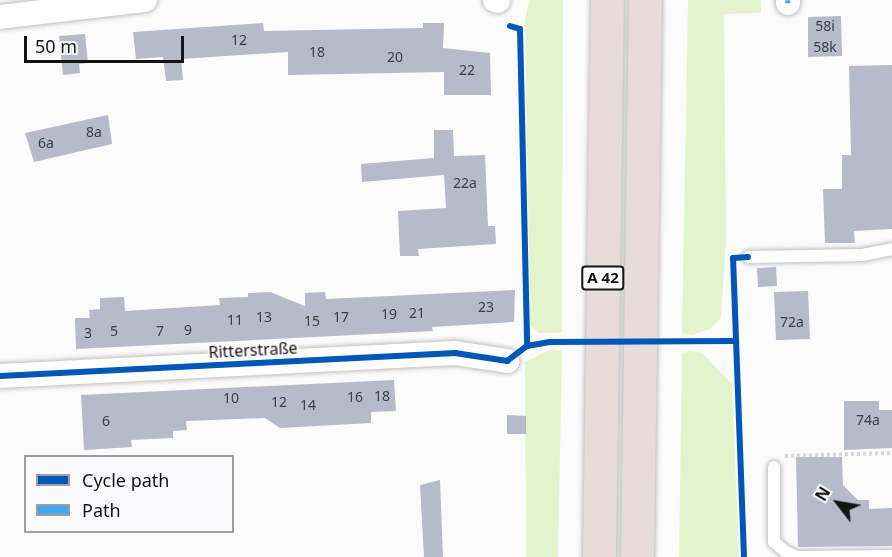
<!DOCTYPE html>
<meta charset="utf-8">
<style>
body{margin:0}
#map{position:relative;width:892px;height:557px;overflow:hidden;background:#fbfbfc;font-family:"Noto Sans",sans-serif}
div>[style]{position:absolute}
.green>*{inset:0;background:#e3f4cc}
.building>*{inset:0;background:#b7bac8}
.path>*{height:4px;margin-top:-2px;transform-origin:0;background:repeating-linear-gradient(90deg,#d6d6d7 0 3px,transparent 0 6px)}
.roads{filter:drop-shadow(0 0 2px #c0c0c1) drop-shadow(0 0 2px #c0c0c1)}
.service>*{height:12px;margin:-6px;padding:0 6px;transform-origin:6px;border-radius:6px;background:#fefeff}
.minor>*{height:24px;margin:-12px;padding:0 12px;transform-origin:12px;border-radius:12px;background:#fefeff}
.motorway>*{height:33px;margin:-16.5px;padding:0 16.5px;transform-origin:16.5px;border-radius:16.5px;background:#e7dbdc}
.quiet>*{height:4.5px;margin-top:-2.25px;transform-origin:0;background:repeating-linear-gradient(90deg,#3fa9f5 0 9px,transparent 0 13.5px)}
.cycleway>*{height:6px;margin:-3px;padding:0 3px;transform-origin:3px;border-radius:3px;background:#0057b8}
span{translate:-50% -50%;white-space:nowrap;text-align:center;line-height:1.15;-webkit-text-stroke:4.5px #fafafd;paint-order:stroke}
.number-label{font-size:14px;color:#3d3e42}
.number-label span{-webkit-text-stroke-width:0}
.shield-label span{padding:2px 4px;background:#fafafd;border:2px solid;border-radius:4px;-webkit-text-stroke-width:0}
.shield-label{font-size:15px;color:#141415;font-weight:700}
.street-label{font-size:16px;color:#141415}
.legend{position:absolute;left:24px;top:455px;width:210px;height:78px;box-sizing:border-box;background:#fafafd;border:2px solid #9e9ea0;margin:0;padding:8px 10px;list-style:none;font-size:18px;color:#141415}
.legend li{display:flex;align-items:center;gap:12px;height:30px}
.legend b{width:30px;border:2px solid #9e9ea0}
.north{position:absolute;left:808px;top:473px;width:60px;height:60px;-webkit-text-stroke:4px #fafafd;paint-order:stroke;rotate:301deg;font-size:16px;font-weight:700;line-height:24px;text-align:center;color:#141415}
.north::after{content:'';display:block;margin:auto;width:21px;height:27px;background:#141415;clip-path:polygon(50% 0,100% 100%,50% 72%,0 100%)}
.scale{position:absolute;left:24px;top:36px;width:160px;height:27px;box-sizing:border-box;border:3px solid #141415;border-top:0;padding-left:8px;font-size:18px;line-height:21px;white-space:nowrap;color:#141415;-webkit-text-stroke:4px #fafafd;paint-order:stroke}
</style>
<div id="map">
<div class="green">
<div style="clip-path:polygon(529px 0,563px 0,562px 332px,551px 333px,538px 333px,530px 325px,525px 21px)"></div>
<div style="clip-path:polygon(688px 0,761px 0,761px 13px,724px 14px,726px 239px,721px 318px,710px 329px,692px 335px,682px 333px)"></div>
<div style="clip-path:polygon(551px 349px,562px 351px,558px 557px,526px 557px,525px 362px)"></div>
<div style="clip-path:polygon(691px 351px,702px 353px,732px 384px,739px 557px,679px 557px,682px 353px)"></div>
</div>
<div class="building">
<div style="clip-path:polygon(841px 16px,842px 56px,808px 57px,808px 17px)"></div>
<div style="clip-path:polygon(263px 23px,264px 31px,423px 28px,423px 23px,444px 23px,443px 48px,490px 53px,491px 95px,444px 95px,444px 72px,288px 75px,288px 52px,181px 59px,183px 80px,166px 81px,163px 57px,136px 59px,133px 32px)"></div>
<div style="clip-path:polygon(85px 34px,88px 63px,79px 64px,80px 73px,63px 75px,59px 36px)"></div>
<div style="clip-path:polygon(892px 65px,892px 229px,854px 231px,855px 243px,825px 243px,823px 189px,842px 189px,842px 155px,851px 155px,849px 66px)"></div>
<div style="clip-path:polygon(108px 115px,112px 144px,34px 162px,25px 133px)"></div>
<div style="clip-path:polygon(434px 130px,453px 130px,454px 156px,485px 155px,488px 226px,495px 226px,496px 244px,418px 249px,419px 256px,400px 256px,398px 211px,446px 208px,444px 175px,362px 182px,361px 164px,434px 158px)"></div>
<div style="clip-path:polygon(776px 267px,777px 286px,758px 287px,757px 268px)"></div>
<div style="clip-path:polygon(515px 290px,514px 322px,432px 327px,433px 331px,76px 349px,75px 318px,90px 318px,89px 310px,100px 309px,100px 298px,124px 297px,125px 311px,220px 305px,219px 298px,248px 297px,248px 293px,270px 292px,305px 306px,305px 293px,325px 292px,326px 299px)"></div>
<div style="clip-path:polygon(808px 291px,810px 339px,776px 340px,774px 292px)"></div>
<div style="clip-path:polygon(394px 380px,396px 411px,371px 412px,371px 423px,280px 428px,265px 418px,186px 421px,187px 430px,173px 431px,173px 438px,131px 440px,132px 447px,84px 450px,81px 395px)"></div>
<div style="clip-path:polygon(844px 401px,879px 401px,879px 410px,892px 410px,892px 448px,844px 450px)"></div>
<div style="clip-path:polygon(507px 415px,526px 416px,526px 434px,507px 434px)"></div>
<div style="clip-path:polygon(796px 457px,842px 457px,843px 485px,858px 500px,869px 500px,869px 509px,892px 508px,892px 546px,798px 547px)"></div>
<div style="clip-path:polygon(440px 480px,443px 557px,424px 557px,420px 485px)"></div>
</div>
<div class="path">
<div style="left:785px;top:456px;width:107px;rotate:-1.6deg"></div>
</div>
<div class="roads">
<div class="service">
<div style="left:748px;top:257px;width:114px;rotate:-1deg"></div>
<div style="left:862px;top:255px;width:31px;rotate:-11deg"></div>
<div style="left:774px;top:467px;width:75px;rotate:90deg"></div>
<div style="left:774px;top:542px;width:16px;rotate:40deg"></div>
<div style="left:786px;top:552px;width:12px;rotate:24deg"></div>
<div style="left:797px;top:557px;width:95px;rotate:-0.6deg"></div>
</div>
<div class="minor">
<div style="left:495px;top:0;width:3px;rotate:18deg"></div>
<div style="left:788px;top:0;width:3px;rotate:90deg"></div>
<div style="left:0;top:17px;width:146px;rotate:-6.7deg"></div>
<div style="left:0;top:376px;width:456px;rotate:-2.9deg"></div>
<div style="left:455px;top:353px;width:53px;rotate:8.7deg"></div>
</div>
<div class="motorway">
<div style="left:599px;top:557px;width:557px;rotate:-89.18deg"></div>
<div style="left:637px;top:557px;width:557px;rotate:-89.18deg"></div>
</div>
</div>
<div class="quiet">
<div style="left:788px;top:0;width:3px;rotate:90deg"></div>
</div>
<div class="cycleway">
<div style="left:510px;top:26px;width:10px;rotate:17deg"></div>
<div style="left:520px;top:29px;width:317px;rotate:88.7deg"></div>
<div style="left:0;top:376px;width:456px;rotate:-2.9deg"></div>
<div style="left:455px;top:353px;width:53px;rotate:8.7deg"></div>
<div style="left:507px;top:361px;width:25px;rotate:-37deg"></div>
<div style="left:527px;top:346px;width:23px;rotate:-10deg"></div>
<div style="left:550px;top:342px;width:184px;rotate:-0.3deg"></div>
<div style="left:744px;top:557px;width:299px;rotate:-92.1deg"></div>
<div style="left:733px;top:258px;width:15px;rotate:-4deg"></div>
</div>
<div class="number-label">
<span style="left:825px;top:26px">58i</span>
<span style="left:239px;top:40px">12</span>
<span style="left:825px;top:47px">58k</span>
<span style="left:317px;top:52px">18</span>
<span style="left:395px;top:57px">20</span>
<span style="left:467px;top:70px">22</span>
<span style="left:94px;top:132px">8a</span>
<span style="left:46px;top:143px">6a</span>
<span style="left:465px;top:183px">22a</span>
<span style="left:486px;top:307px">23</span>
<span style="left:417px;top:313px">21</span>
<span style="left:389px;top:314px">19</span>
<span style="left:264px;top:317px">13</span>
<span style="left:341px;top:317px">17</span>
<span style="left:235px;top:320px">11</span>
<span style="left:312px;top:321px">15</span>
<span style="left:792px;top:322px">72a</span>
<span style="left:188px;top:330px">9</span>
<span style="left:114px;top:331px">5</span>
<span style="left:160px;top:331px">7</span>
<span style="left:88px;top:333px">3</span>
<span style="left:382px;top:396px">18</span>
<span style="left:355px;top:397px">16</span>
<span style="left:231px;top:398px">10</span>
<span style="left:279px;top:402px">12</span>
<span style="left:308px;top:405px">14</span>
<span style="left:868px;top:420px">74a</span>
<span style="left:106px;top:421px">6</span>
</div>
<div class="shield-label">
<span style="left:603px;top:278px">A 42</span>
</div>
<div class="street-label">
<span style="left:253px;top:350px;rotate:-3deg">Ritterstraße</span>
</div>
<ul class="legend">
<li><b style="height:8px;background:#0057b8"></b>Cycle path</li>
<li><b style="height:8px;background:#3fa9f5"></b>Path</li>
</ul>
<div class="north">N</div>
<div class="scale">50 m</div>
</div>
